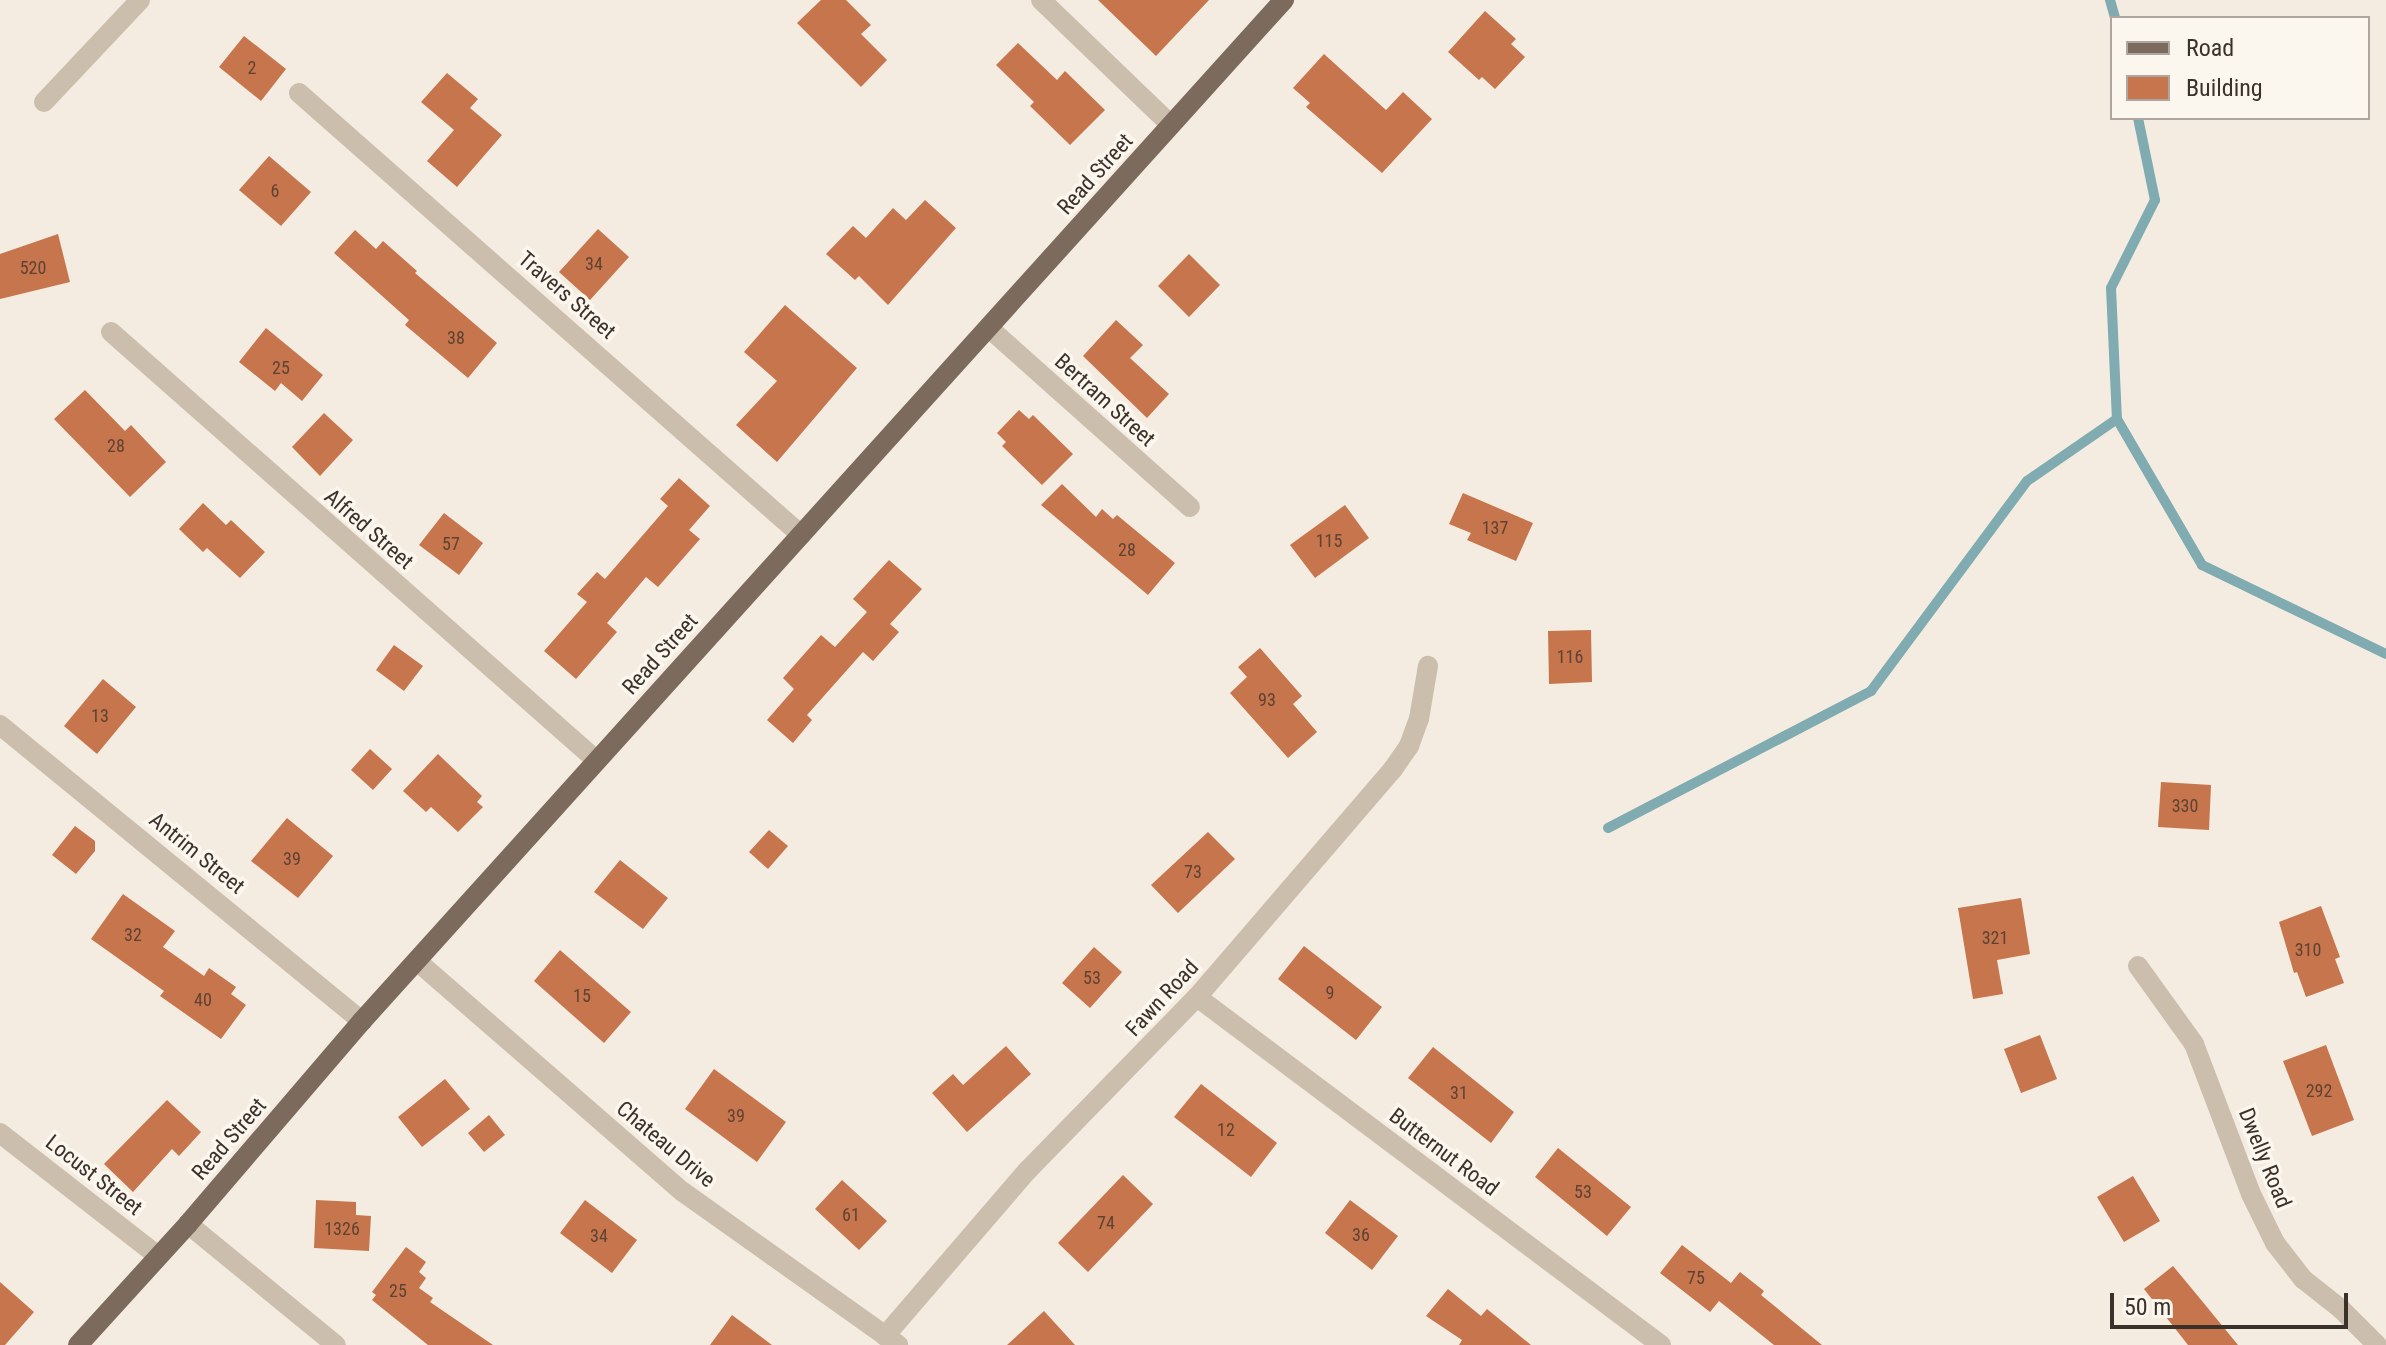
<!DOCTYPE html>
<style>
body{margin:0}
#map{position:relative;width:2386px;height:1345px;overflow:hidden;background:#f4ece1;font-family:"Roboto Condensed",sans-serif}
div>[style]{position:absolute}
.stream>*{height:10px;margin:-5px;padding:0 5px;transform-origin:5px;border-radius:5px;background:#7fabb1}
.building>*{inset:0;background:#c6754c}
.minor>*{height:20px;margin:-10px;padding:0 10px;transform-origin:10px;border-radius:10px;background:#ccbeac}
.major>*{height:20px;margin:-10px;padding:0 10px;transform-origin:10px;border-radius:10px;background:#7c6a5c}
span{translate:-50% -50%;white-space:nowrap;text-align:center;line-height:1.15;-webkit-text-stroke:7px #fbf6ee;paint-order:stroke}
.number-label{font-size:18px;color:#5e4233}
.number-label span{-webkit-text-stroke-width:0}
.street-label{font-size:22px;color:#3b312b}
.legend{position:absolute;left:2110px;top:16px;width:260px;height:104px;box-sizing:border-box;background:#fbf6ee;border:2px solid #aea7a0;margin:0;padding:10px 14px;list-style:none;font-size:24px;color:#3b312b}
.legend li{display:flex;align-items:center;gap:16px;height:40px}
.legend b{width:40px;border:2px solid #aea7a0}
.scale{position:absolute;left:2110px;top:1293px;width:238px;height:36px;box-sizing:border-box;border:4px solid #3b312b;border-top:0;padding-left:10px;font-size:24px;line-height:28px;white-space:nowrap;color:#3b312b;-webkit-text-stroke:6px #fbf6ee;paint-order:stroke}
</style>
<div id="map">
<div class="stream">
<div style="left:2110px;top:0;width:19px;rotate:74deg"></div>
<div style="left:2138px;top:118px;width:84px;rotate:78.3deg"></div>
<div style="left:2155px;top:200px;width:98px;rotate:116.6deg"></div>
<div style="left:2111px;top:288px;width:131px;rotate:87.4deg"></div>
<div style="left:2117px;top:419px;width:169px;rotate:59.8deg"></div>
<div style="left:2202px;top:565px;width:204px;rotate:25.8deg"></div>
<div style="left:1608px;top:828px;width:297px;rotate:-27.5deg"></div>
<div style="left:1871px;top:691px;width:262px;rotate:-53.4deg"></div>
<div style="left:2027px;top:481px;width:109px;rotate:-34.6deg"></div>
</div>
<div class="building">
<div style="clip-path:polygon(821px 0,846px 0,871px 25px,861px 34px,887px 60px,861px 87px,797px 23px)"></div>
<div style="clip-path:polygon(1098px 0,1209px 0,1156px 56px)"></div>
<div style="clip-path:polygon(1485px 11px,1516px 39px,1511px 44px,1525px 57px,1495px 89px,1482px 77px,1479px 80px,1448px 52px)"></div>
<div style="clip-path:polygon(244px 36px,286px 69px,261px 101px,219px 67px)"></div>
<div style="clip-path:polygon(1018px 43px,1057px 80px,1065px 71px,1105px 110px,1070px 145px,1030px 106px,1034px 102px,996px 65px)"></div>
<div style="clip-path:polygon(1324px 54px,1386px 110px,1403px 92px,1432px 119px,1382px 173px,1306px 107px,1310px 103px,1293px 88px)"></div>
<div style="clip-path:polygon(447px 73px,478px 99px,470px 108px,502px 135px,457px 187px,427px 161px,454px 130px,421px 102px)"></div>
<div style="clip-path:polygon(269px 156px,311px 192px,281px 226px,239px 190px)"></div>
<div style="clip-path:polygon(925px 200px,956px 228px,888px 305px,859px 276px,855px 280px,826px 254px,853px 226px,866px 238px,893px 208px,906px 220px)"></div>
<div style="clip-path:polygon(598px 229px,629px 257px,590px 300px,559px 272px)"></div>
<div style="clip-path:polygon(355px 230px,376px 249px,383px 241px,417px 271px,415px 273px,497px 343px,468px 378px,405px 325px,409px 320px,334px 253px)"></div>
<div style="clip-path:polygon(58px 234px,70px 282px,0 299px,0 254px)"></div>
<div style="clip-path:polygon(1189px 254px,1220px 285px,1189px 317px,1158px 286px)"></div>
<div style="clip-path:polygon(785px 305px,857px 368px,777px 462px,736px 425px,777px 381px,744px 352px)"></div>
<div style="clip-path:polygon(1116px 320px,1143px 345px,1130px 358px,1169px 394px,1147px 418px,1083px 356px)"></div>
<div style="clip-path:polygon(266px 328px,323px 375px,302px 401px,281px 383px,275px 391px,239px 362px)"></div>
<div style="clip-path:polygon(85px 390px,125px 431px,131px 425px,166px 462px,130px 497px,54px 419px)"></div>
<div style="clip-path:polygon(1019px 410px,1029px 419px,1033px 415px,1073px 454px,1042px 485px,1002px 446px,1006px 442px,997px 433px)"></div>
<div style="clip-path:polygon(324px 413px,353px 440px,320px 476px,292px 447px)"></div>
<div style="clip-path:polygon(679px 478px,710px 506px,689px 530px,700px 539px,658px 587px,646px 577px,607px 623px,617px 632px,576px 679px,544px 651px,587px 602px,577px 594px,597px 572px,605px 579px,668px 506px,660px 499px)"></div>
<div style="clip-path:polygon(1062px 484px,1096px 517px,1102px 509px,1113px 519px,1117px 515px,1175px 563px,1148px 595px,1041px 505px)"></div>
<div style="clip-path:polygon(1463px 493px,1533px 523px,1516px 561px,1467px 540px,1471px 533px,1449px 524px)"></div>
<div style="clip-path:polygon(203px 503px,226px 525px,231px 520px,265px 552px,240px 578px,207px 548px,203px 552px,179px 529px)"></div>
<div style="clip-path:polygon(1345px 505px,1369px 538px,1315px 578px,1290px 545px)"></div>
<div style="clip-path:polygon(444px 513px,483px 543px,459px 575px,419px 545px)"></div>
<div style="clip-path:polygon(889px 560px,922px 589px,890px 624px,899px 632px,873px 661px,863px 652px,807px 715px,812px 720px,793px 743px,767px 720px,794px 689px,783px 678px,821px 635px,835px 647px,867px 612px,853px 599px)"></div>
<div style="clip-path:polygon(1591px 630px,1592px 682px,1549px 684px,1548px 631px)"></div>
<div style="clip-path:polygon(394px 645px,423px 666px,404px 691px,376px 670px)"></div>
<div style="clip-path:polygon(1260px 648px,1302px 696px,1293px 704px,1317px 732px,1288px 758px,1230px 693px,1247px 677px,1238px 667px)"></div>
<div style="clip-path:polygon(103px 679px,136px 707px,97px 754px,64px 726px)"></div>
<div style="clip-path:polygon(370px 749px,392px 769px,373px 790px,351px 770px)"></div>
<div style="clip-path:polygon(438px 754px,482px 796px,477px 802px,483px 807px,458px 832px,431px 807px,426px 812px,403px 791px)"></div>
<div style="clip-path:polygon(2161px 782px,2211px 785px,2209px 830px,2158px 827px)"></div>
<div style="clip-path:polygon(287px 818px,333px 856px,298px 898px,251px 861px)"></div>
<div style="clip-path:polygon(75px 826px,95px 841px,95px 851px,76px 874px,52px 855px)"></div>
<div style="clip-path:polygon(769px 830px,788px 846px,768px 869px,749px 852px)"></div>
<div style="clip-path:polygon(1208px 832px,1235px 859px,1178px 913px,1151px 885px)"></div>
<div style="clip-path:polygon(620px 860px,668px 898px,643px 929px,594px 892px)"></div>
<div style="clip-path:polygon(123px 894px,175px 931px,163px 947px,204px 976px,209px 968px,236px 987px,231px 994px,246px 1005px,221px 1039px,160px 996px,164px 991px,91px 939px)"></div>
<div style="clip-path:polygon(2021px 898px,2030px 954px,1997px 960px,2003px 994px,1973px 999px,1958px 908px)"></div>
<div style="clip-path:polygon(2321px 906px,2340px 957px,2335px 959px,2344px 983px,2306px 997px,2297px 972px,2294px 973px,2279px 922px)"></div>
<div style="clip-path:polygon(1304px 946px,1382px 1007px,1356px 1040px,1278px 979px)"></div>
<div style="clip-path:polygon(1094px 947px,1122px 972px,1090px 1008px,1062px 983px)"></div>
<div style="clip-path:polygon(560px 950px,631px 1012px,604px 1043px,534px 981px)"></div>
<div style="clip-path:polygon(2040px 1035px,2057px 1079px,2021px 1093px,2004px 1049px)"></div>
<div style="clip-path:polygon(2326px 1045px,2354px 1120px,2312px 1136px,2283px 1061px)"></div>
<div style="clip-path:polygon(1006px 1046px,1031px 1074px,967px 1132px,932px 1093px,953px 1074px,963px 1085px)"></div>
<div style="clip-path:polygon(1433px 1047px,1514px 1112px,1491px 1143px,1408px 1078px)"></div>
<div style="clip-path:polygon(714px 1069px,786px 1122px,757px 1162px,685px 1109px)"></div>
<div style="clip-path:polygon(445px 1079px,470px 1109px,422px 1147px,398px 1117px)"></div>
<div style="clip-path:polygon(1201px 1084px,1277px 1143px,1251px 1177px,1174px 1117px)"></div>
<div style="clip-path:polygon(167px 1100px,201px 1132px,179px 1156px,172px 1149px,133px 1192px,104px 1164px)"></div>
<div style="clip-path:polygon(489px 1115px,505px 1135px,484px 1152px,468px 1133px)"></div>
<div style="clip-path:polygon(1558px 1148px,1631px 1207px,1607px 1236px,1535px 1177px)"></div>
<div style="clip-path:polygon(1123px 1175px,1153px 1204px,1088px 1272px,1058px 1243px)"></div>
<div style="clip-path:polygon(2133px 1176px,2160px 1221px,2124px 1242px,2097px 1197px)"></div>
<div style="clip-path:polygon(842px 1180px,887px 1221px,859px 1250px,815px 1209px)"></div>
<div style="clip-path:polygon(316px 1200px,356px 1202px,356px 1215px,371px 1216px,369px 1251px,314px 1248px)"></div>
<div style="clip-path:polygon(585px 1200px,637px 1240px,612px 1273px,560px 1233px)"></div>
<div style="clip-path:polygon(1350px 1200px,1398px 1236px,1372px 1270px,1325px 1233px)"></div>
<div style="clip-path:polygon(1682px 1245px,1731px 1283px,1740px 1272px,1764px 1291px,1761px 1295px,1822px 1345px,1774px 1345px,1719px 1301px,1710px 1312px,1660px 1273px)"></div>
<div style="clip-path:polygon(406px 1247px,426px 1262px,419px 1272px,426px 1278px,419px 1288px,433px 1298px,430px 1302px,493px 1345px,428px 1345px,372px 1300px,376px 1295px,372px 1292px)"></div>
<div style="clip-path:polygon(2173px 1266px,2202px 1301px,2238px 1345px,2188px 1345px,2144px 1289px)"></div>
<div style="clip-path:polygon(0 1282px,34px 1312px,5px 1345px,0 1345px)"></div>
<div style="clip-path:polygon(1448px 1289px,1481px 1316px,1487px 1309px,1531px 1345px,1459px 1345px,1462px 1340px,1426px 1316px)"></div>
<div style="clip-path:polygon(1044px 1311px,1075px 1345px,1007px 1345px)"></div>
<div style="clip-path:polygon(732px 1315px,772px 1345px,710px 1345px)"></div>
</div>
<div class="minor">
<div style="left:1041px;top:0;width:180px;rotate:43.9deg"></div>
<div style="left:299px;top:93px;width:669px;rotate:41.36deg"></div>
<div style="left:44px;top:102px;width:140px;rotate:-46.7deg"></div>
<div style="left:989px;top:328px;width:269px;rotate:41.7deg"></div>
<div style="left:111px;top:332px;width:647px;rotate:41.43deg"></div>
<div style="left:0;top:725px;width:468px;rotate:39.3deg"></div>
<div style="left:417px;top:961px;width:352px;rotate:41deg"></div>
<div style="left:683px;top:1192px;width:264px;rotate:35.4deg"></div>
<div style="left:2138px;top:966px;width:96px;rotate:54.3deg"></div>
<div style="left:2194px;top:1044px;width:160px;rotate:69.2deg"></div>
<div style="left:2251px;top:1194px;width:55px;rotate:63.9deg"></div>
<div style="left:2275px;top:1243px;width:46px;rotate:52.1deg"></div>
<div style="left:2303px;top:1279px;width:48px;rotate:38.3deg"></div>
<div style="left:2341px;top:1309px;width:51px;rotate:45deg"></div>
<div style="left:1197px;top:997px;width:580px;rotate:36.87deg"></div>
<div style="left:0;top:1133px;width:200px;rotate:37.9deg"></div>
<div style="left:188px;top:1224px;width:191px;rotate:39.3deg"></div>
<div style="left:885px;top:1336px;width:219px;rotate:-49.3deg"></div>
<div style="left:1028px;top:1170px;width:242px;rotate:-45.7deg"></div>
<div style="left:1197px;top:997px;width:301px;rotate:-49.3deg"></div>
<div style="left:1393px;top:769px;width:28px;rotate:-55deg"></div>
<div style="left:1409px;top:746px;width:29px;rotate:-70deg"></div>
<div style="left:1419px;top:719px;width:54px;rotate:-80.4deg"></div>
</div>
<div class="major">
<div style="left:78px;top:1345px;width:164px;rotate:-47.7deg"></div>
<div style="left:188px;top:1224px;width:267px;rotate:-49.4deg"></div>
<div style="left:362px;top:1021px;width:1376px;rotate:-47.92deg"></div>
</div>
<div class="number-label">
<span style="left:252px;top:68px">2</span>
<span style="left:275px;top:191px">6</span>
<span style="left:594px;top:264px">34</span>
<span style="left:33px;top:268px">520</span>
<span style="left:456px;top:338px">38</span>
<span style="left:281px;top:368px">25</span>
<span style="left:116px;top:446px">28</span>
<span style="left:1495px;top:528px">137</span>
<span style="left:1329px;top:541px">115</span>
<span style="left:451px;top:544px">57</span>
<span style="left:1127px;top:550px">28</span>
<span style="left:1570px;top:657px">116</span>
<span style="left:1267px;top:700px">93</span>
<span style="left:100px;top:716px">13</span>
<span style="left:2185px;top:806px">330</span>
<span style="left:292px;top:859px">39</span>
<span style="left:1193px;top:872px">73</span>
<span style="left:133px;top:935px">32</span>
<span style="left:1995px;top:938px">321</span>
<span style="left:2308px;top:950px">310</span>
<span style="left:1092px;top:978px">53</span>
<span style="left:1330px;top:993px">9</span>
<span style="left:582px;top:996px">15</span>
<span style="left:203px;top:1000px">40</span>
<span style="left:2319px;top:1091px">292</span>
<span style="left:1459px;top:1093px">31</span>
<span style="left:736px;top:1116px">39</span>
<span style="left:1226px;top:1130px">12</span>
<span style="left:1583px;top:1192px">53</span>
<span style="left:851px;top:1215px">61</span>
<span style="left:1106px;top:1223px">74</span>
<span style="left:342px;top:1229px">1326</span>
<span style="left:1361px;top:1235px">36</span>
<span style="left:599px;top:1236px">34</span>
<span style="left:1696px;top:1278px">75</span>
<span style="left:398px;top:1291px">25</span>
</div>
<div class="street-label">
<span style="left:1095px;top:174px;rotate:-48deg">Read Street</span>
<span style="left:567px;top:295px;rotate:41deg">Travers Street</span>
<span style="left:1105px;top:400px;rotate:42deg">Bertram Street</span>
<span style="left:369px;top:529px;rotate:41deg">Alfred Street</span>
<span style="left:660px;top:654px;rotate:-48deg">Read Street</span>
<span style="left:197px;top:853px;rotate:39deg">Antrim Street</span>
<span style="left:1162px;top:998px;rotate:-47deg">Fawn Road</span>
<span style="left:229px;top:1139px;rotate:-49deg">Read Street</span>
<span style="left:666px;top:1144px;rotate:40deg">Chateau Drive</span>
<span style="left:1444px;top:1152px;rotate:37deg">Butternut Road</span>
<span style="left:2265px;top:1158px;rotate:68deg">Dwelly Road</span>
<span style="left:94px;top:1175px;rotate:38deg">Locust Street</span>
</div>
<ul class="legend">
<li><b style="height:10px;background:#7c6a5c"></b>Road</li>
<li><b style="height:22px;background:#c6754c"></b>Building</li>
</ul>
<div class="scale">50 m</div>
</div>
